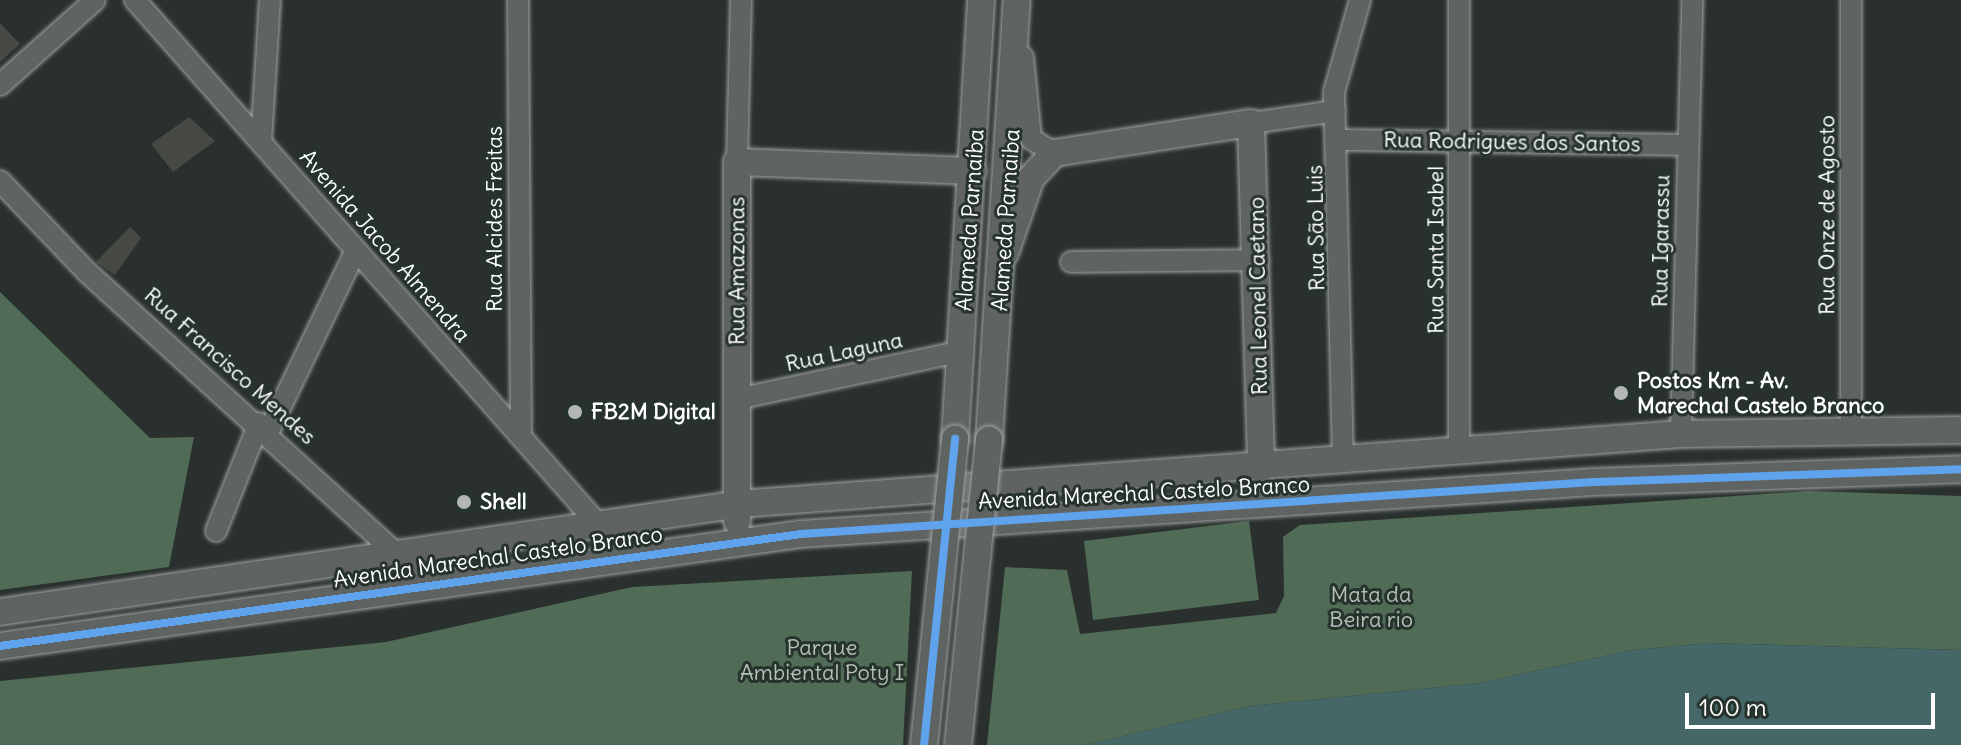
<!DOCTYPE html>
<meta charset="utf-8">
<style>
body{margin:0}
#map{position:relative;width:1961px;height:745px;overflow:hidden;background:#29302d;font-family:Delius,sans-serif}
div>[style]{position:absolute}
.green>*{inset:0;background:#506b56}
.water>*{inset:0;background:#456767}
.building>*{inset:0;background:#474944}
.roads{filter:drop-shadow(0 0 2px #9fa2a0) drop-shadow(0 0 2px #9fa2a0)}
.minor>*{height:20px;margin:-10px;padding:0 10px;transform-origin:10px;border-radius:10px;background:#5f6362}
.major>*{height:26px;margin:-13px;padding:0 13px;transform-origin:13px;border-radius:13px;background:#5f6362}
.bridges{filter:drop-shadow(0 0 2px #9fa2a0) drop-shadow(0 0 2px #9fa2a0)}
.major-bridge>*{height:26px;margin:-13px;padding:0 13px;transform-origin:13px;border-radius:13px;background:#5f6362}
.cycleway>*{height:8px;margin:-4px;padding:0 4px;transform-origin:4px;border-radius:4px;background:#60a3ed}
.dots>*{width:22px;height:22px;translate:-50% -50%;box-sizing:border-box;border:4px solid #26332d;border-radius:50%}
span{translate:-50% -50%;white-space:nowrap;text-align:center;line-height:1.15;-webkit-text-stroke:6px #26332d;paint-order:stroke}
.street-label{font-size:22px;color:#fff}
.poi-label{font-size:22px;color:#fff;font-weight:700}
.left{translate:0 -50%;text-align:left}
.park-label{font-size:22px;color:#b3c0b6}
.scale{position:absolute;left:1685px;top:693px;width:250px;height:36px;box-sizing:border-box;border:4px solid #fff;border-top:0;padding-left:10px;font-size:24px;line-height:28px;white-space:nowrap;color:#fff;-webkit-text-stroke:6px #26332d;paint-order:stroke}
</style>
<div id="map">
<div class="green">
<div style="clip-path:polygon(0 292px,150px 438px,194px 437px,169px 567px,0 590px)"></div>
<div style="clip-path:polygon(1810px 491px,1961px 496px,1961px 650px,1709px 643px,1633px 650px,1480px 683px,1250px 706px,1086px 745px,987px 745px,1005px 567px,1067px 570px,1080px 634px,1276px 613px,1284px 596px,1283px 537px,1300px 525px)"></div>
<div style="clip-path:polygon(1249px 521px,1259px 600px,1093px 620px,1084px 541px)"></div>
<div style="clip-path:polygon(912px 571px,903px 745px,0 745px,0 681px,386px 642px,632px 587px)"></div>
</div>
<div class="water">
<div style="clip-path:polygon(1709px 643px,1961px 650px,1961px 745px,1086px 745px,1250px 706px,1480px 683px,1633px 650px)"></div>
</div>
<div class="building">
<div style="clip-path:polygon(0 23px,20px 44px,0 62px)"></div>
<div style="clip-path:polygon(189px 117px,215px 141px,173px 172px,151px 144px)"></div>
<div style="clip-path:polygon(130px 227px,141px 238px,115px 275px,96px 262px)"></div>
</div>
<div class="roads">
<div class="minor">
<div style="left:135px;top:0;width:699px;rotate:48.54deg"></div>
<div style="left:518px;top:0;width:437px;rotate:89.6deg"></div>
<div style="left:1851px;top:0;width:430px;rotate:90deg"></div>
<div style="left:1023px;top:57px;width:82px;rotate:84.4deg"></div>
<div style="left:1031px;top:139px;width:27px;rotate:31deg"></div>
<div style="left:0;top:85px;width:127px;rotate:-41.8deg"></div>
<div style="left:1251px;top:123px;width:85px;rotate:-8.1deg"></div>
<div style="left:1339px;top:140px;width:347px;rotate:0.8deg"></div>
<div style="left:261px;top:142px;width:142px;rotate:-86.4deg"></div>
<div style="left:737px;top:162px;width:162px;rotate:-88.6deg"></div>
<div style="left:0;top:181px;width:127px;rotate:46.3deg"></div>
<div style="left:88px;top:273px;width:464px;rotate:42.3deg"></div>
<div style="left:1071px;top:262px;width:188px;rotate:-0.6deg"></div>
<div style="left:737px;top:399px;width:230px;rotate:-12deg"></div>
<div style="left:269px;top:431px;width:199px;rotate:-64.3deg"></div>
<div style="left:1681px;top:434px;width:434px;rotate:-88.5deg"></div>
<div style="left:1459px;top:453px;width:453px;rotate:-90deg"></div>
<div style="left:1343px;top:460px;width:368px;rotate:-91.4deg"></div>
<div style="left:1334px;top:92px;width:96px;rotate:-74.2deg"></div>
<div style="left:216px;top:531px;width:116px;rotate:-68.3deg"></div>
</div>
<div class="major">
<div style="left:1005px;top:253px;width:79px;rotate:-70.9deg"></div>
<div style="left:1031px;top:178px;width:34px;rotate:-47deg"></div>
<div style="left:1054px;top:153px;width:199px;rotate:-8.7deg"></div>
<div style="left:1251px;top:123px;width:346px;rotate:88.3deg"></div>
<div style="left:955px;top:439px;width:440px;rotate:-86.6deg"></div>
<div style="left:989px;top:440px;width:441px;rotate:-86.4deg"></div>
<div style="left:737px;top:521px;width:359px;rotate:-90deg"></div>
<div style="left:737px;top:162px;width:236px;rotate:2.2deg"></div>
<div style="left:0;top:612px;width:747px;rotate:-8.31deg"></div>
<div style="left:739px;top:504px;width:945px;rotate:-4.25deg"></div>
<div style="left:1681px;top:434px;width:280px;rotate:-0.8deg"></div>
<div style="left:0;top:646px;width:809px;rotate:-7.96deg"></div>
<div style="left:801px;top:534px;width:794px;rotate:-3.76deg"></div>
<div style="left:1593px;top:482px;width:368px;rotate:-2deg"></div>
</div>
</div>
<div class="bridges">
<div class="major-bridge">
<div style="left:924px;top:745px;width:308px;rotate:-84.2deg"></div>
<div style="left:958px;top:745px;width:307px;rotate:-84.2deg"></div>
</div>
</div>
<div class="cycleway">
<div style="left:0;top:646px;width:809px;rotate:-7.96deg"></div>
<div style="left:801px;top:534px;width:794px;rotate:-3.76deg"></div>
<div style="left:1593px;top:482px;width:368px;rotate:-2deg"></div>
<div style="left:924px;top:745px;width:308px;rotate:-84.2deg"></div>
</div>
<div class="dots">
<div style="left:1621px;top:393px;background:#b4b7b6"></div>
<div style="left:575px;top:412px;background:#b4b7b6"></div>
<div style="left:464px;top:502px;background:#b4b7b6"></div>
</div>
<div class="street-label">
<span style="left:1512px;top:142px;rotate:1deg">Rua Rodrigues dos Santos</span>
<span style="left:1827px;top:215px;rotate:-90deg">Rua Onze de Agosto</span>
<span style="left:495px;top:219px;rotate:-90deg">Rua Alcides Freitas</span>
<span style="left:970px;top:220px;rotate:-86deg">Alameda Parnaíba</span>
<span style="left:1006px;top:220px;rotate:-86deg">Alameda Parnaiba</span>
<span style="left:1316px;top:228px;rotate:-91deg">Rua São Luis</span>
<span style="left:1661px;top:241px;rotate:-89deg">Rua Igarassu</span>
<span style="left:385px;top:246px;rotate:49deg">Avenida Jacob Almendra</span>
<span style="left:1436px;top:250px;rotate:-90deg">Rua Santa Isabel</span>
<span style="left:737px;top:271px;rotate:-90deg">Rua Amazonas</span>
<span style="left:1258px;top:296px;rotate:-91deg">Rua Leonel Caetano</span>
<span style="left:844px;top:352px;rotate:-12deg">Rua Laguna</span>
<span style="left:230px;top:366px;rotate:42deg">Rua Francisco Mendes</span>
<span style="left:1144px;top:493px;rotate:-3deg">Avenida Marechal Castelo Branco</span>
<span style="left:498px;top:557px;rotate:-8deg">Avenida Marechal Castelo Branco</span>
</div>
<div class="poi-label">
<span class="left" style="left:1637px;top:393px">Postos Km - Av.<br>Marechal Castelo Branco</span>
<span class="left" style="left:591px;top:412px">FB2M Digital</span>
<span class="left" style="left:480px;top:502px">Shell</span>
</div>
<div class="park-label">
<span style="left:1371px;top:607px">Mata da<br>Beira rio</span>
<span style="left:822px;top:660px">Parque<br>Ambiental Poty I</span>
</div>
<div class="scale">100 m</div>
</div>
